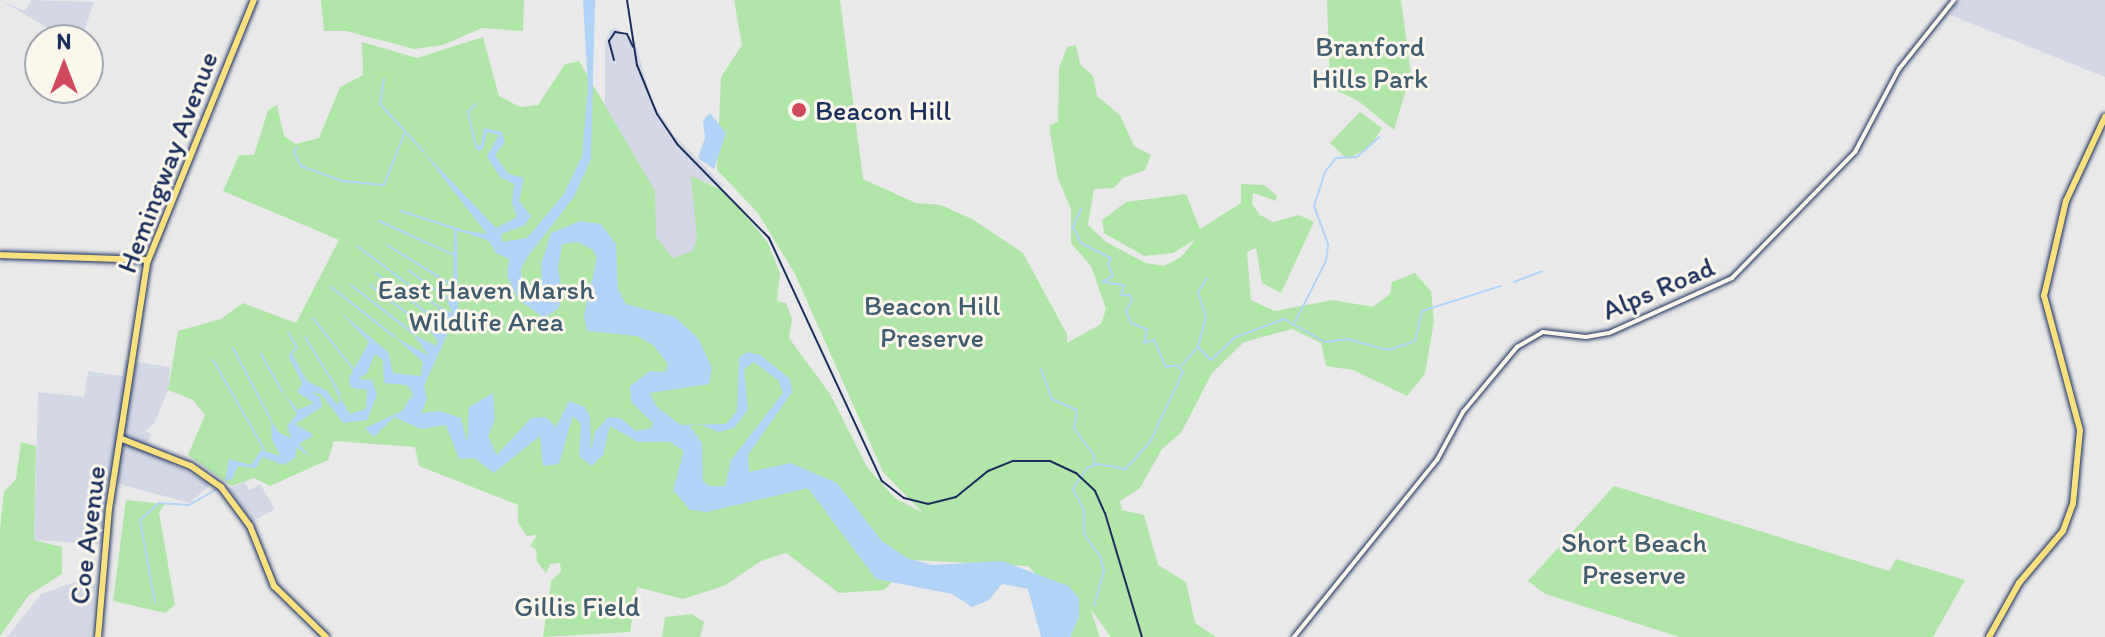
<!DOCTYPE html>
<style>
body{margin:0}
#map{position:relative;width:2105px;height:637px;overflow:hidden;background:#e9e9e9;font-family:Itim,sans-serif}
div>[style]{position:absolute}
.built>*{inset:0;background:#d4d8e6}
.green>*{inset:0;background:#b0e6a8}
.water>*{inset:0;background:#b0d3f8}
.stream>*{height:2px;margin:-1px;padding:0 1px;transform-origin:1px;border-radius:1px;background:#b0d3f8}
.roads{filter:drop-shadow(0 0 2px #1b2f5e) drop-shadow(0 0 2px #1b2f5e)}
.minor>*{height:4px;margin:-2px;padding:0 2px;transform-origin:2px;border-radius:2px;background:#fbf7ec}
.major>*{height:6px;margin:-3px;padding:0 3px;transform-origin:3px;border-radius:3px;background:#fae180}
.tram>*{height:2px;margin:-1px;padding:0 1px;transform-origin:1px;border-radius:1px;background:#1b2f5e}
.dots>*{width:22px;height:22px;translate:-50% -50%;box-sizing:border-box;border:4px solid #fbf7ec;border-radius:50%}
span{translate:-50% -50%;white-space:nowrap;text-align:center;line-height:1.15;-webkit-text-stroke:6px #fbf7ec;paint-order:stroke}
.park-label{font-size:28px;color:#405d70}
.poi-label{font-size:28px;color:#1b2f5e}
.left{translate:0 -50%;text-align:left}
.street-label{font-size:28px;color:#1b2f5e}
.north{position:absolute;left:24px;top:24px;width:80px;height:80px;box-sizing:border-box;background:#fbf7ec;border:2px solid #a1a7b3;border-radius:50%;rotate:0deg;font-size:22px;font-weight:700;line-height:32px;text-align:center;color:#1b2f5e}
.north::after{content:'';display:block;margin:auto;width:28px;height:36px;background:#d1495b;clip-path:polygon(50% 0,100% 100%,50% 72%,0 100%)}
</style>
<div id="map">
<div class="built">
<div style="clip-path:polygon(0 0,25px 11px,31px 0,94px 2px,81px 40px,49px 40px,43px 37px,47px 27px)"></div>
<div style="clip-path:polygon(1958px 0,2105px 0,2105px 77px,1950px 15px)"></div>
<div style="clip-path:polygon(616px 28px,635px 42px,652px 101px,674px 135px,725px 187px,700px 181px,698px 283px,659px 246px,630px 150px,605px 106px,605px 42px,609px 31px)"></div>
<div style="clip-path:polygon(125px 360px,170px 367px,168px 390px,154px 424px,145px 431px,151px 434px,145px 450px,211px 484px,190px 503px,108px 481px,101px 544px,34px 540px,38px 392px,84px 397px,88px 371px,123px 376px)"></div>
<div style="clip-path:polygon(244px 482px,250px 490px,260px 484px,275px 509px,252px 522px,229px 489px)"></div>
<div style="clip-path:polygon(75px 582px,96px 584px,90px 637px,7px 637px,41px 594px)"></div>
</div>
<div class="green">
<div style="clip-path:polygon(321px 0,524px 0,523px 31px,482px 28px,443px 45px,414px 49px,346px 31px,324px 31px)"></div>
<div style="clip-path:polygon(734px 0,840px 0,863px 179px,916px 203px,941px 205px,972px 219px,1023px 253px,1067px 334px,1067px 343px,1101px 324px,1106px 309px,1091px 266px,1071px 243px,1071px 209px,1058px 179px,1050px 132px,1050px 125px,1058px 122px,1059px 68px,1067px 47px,1076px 45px,1080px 64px,1093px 76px,1097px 96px,1120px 115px,1134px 146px,1151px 155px,1145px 170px,1123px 178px,1114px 188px,1094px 189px,1088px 225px,1106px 242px,1146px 263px,1164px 266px,1181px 257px,1196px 239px,1173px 253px,1144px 256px,1104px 233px,1102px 220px,1126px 202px,1186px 194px,1200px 229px,1241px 203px,1241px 184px,1264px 185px,1277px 196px,1276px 201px,1253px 193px,1252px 204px,1260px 215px,1273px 222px,1299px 215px,1314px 222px,1281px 293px,1262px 283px,1256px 248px,1247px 252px,1251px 300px,1274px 311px,1333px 300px,1373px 307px,1390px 294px,1392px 282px,1415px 273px,1431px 291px,1434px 321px,1425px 374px,1407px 396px,1353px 370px,1326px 366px,1321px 343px,1292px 329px,1244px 342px,1212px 373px,1181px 433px,1162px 449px,1140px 488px,1120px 501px,1122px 510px,1144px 515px,1158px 565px,1186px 582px,1195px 623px,1216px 637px,1111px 637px,1090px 608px,1100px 637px,1070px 637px,1079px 617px,1028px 566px,914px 560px,884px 590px,839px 593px,786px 553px,761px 561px,724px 586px,683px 599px,637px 587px,630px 632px,543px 637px,551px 581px,561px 571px,560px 563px,550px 564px,546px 573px,537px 562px,536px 550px,530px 546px,537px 535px,527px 536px,518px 523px,518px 505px,419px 466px,415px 447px,334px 441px,328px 460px,270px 486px,254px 478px,232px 486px,188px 455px,205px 415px,193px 400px,168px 390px,178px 331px,221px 319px,243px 303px,296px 323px,339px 240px,223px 191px,239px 155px,254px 155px,268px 110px,277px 105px,284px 136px,296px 144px,319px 138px,340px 87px,363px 75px,362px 42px,417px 58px,483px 37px,499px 96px,520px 107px,538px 105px,565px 64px,579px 61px,655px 191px,656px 237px,673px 258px,693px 251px,697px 239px,691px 176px,720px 189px,737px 205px,768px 243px,780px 273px,777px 301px,786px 303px,792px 319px,789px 338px,830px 394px,867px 467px,895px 498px,923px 513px,883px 472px,795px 274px,758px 213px,717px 170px,721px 77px,742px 45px)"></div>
<div style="clip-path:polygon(1327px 0,1401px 0,1411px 73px,1394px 130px,1357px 100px,1330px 88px)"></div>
<div style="clip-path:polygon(1360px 112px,1382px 128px,1370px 147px,1347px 159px,1330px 143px)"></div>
<div style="clip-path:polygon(21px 442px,36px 446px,34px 540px,62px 547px,62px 574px,29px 595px,0 636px,0 530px,4px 492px,16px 479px)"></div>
<div style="clip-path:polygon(1614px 486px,1889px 571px,1896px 559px,1965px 580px,1933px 637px,1679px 637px,1545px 594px,1528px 581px)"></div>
<div style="clip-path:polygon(126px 500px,165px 504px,159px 512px,175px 605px,165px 613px,113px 601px)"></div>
<div style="clip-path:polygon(692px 614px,704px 622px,700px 637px,662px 637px,665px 617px)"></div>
</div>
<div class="water">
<div style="clip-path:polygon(evenodd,583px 0,595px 0,591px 159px,574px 197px,528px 256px,521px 269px,522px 285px,534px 299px,543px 298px,541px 264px,551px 233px,580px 221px,601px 224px,616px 244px,618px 289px,626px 304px,675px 317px,698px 338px,712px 368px,709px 384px,650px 393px,657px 407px,681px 425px,726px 424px,737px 411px,739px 357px,748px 352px,760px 355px,790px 379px,792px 392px,748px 455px,749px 472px,791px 463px,837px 483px,882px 541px,907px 558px,932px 565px,1002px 561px,1069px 586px,1079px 598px,1079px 617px,1070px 637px,1041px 637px,1028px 589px,1002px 584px,989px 600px,972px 607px,952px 594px,876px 579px,808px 488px,707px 512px,690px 510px,673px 490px,684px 451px,670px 442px,638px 442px,610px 426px,603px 455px,592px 466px,579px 456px,581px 424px,573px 416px,559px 464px,543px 466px,540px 436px,494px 473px,474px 458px,459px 459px,446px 425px,421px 429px,394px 417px,374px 437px,365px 428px,402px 411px,413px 394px,407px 385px,384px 383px,383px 360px,375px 354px,367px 373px,358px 379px,372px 380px,377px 395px,367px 420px,343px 423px,322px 395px,310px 391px,321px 398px,322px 407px,295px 424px,314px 435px,299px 444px,311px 457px,296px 447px,295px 458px,284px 465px,262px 457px,256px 468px,238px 466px,232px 479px,225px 481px,229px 459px,251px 465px,261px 450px,281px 456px,272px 440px,271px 420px,278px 432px,291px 438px,287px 426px,297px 414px,282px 391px,298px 410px,314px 403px,297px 392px,302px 383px,289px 357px,291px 352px,307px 381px,327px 391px,337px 405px,340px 400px,330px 380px,350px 414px,366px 409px,367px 390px,351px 388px,349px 378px,369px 342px,339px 311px,388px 352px,393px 373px,421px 376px,423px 362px,395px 337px,429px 356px,413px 334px,436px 346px,438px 341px,428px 329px,440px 333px,442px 328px,427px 313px,450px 323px,436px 305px,452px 313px,446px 297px,453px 299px,454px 229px,487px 234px,421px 149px,496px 228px,517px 217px,512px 203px,514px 184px,500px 177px,487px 156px,499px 135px,487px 132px,483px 149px,478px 151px,476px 146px,481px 145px,484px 128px,502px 132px,505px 142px,495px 155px,508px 174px,524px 178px,519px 201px,531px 216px,525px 225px,501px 234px,502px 242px,527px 238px,564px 194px,582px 156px,588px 87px,583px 0,457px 230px,488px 240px,496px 253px,509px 259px,507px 276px,518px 299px,544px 318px,558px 309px,563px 294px,558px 269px,562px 244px,578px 242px,593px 250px,597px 258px,584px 315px,587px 331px,637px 336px,653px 345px,668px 364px,665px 372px,650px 371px,630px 386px,631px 402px,653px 423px,651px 428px,636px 431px,620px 418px,608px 417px,595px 432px,591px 451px,590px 417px,585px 407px,569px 401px,556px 427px,546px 417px,531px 418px,497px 455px,488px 436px,495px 419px,493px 393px,469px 407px,467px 443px,461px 418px,440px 411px,421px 413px,427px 399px,424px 386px,458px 311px,457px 230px,583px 0,754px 362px,778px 380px,783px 393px,731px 460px,725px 486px,710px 486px,703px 481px,702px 443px,690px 426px,699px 424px,719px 432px,734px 428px,748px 410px,744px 369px,754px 362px)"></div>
<div style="clip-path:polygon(710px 113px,726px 133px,714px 169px,698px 158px,705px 138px,703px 121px)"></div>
</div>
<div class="stream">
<div style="left:384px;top:79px;width:25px;rotate:99deg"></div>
<div style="left:380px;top:104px;width:64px;rotate:47.5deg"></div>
<div style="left:475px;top:104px;width:11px;rotate:131deg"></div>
<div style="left:468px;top:112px;width:36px;rotate:77deg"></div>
<div style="left:297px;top:147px;width:6px;rotate:121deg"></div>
<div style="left:294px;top:152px;width:16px;rotate:63deg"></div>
<div style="left:301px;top:166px;width:44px;rotate:20.1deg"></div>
<div style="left:342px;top:181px;width:42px;rotate:5.4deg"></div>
<div style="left:384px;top:185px;width:57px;rotate:-68.4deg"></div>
<div style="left:1081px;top:209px;width:20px;rotate:114deg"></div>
<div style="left:1073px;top:227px;width:18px;rotate:63deg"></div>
<div style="left:1081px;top:243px;width:34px;rotate:27deg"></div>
<div style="left:1111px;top:258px;width:7px;rotate:117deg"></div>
<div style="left:1108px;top:264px;width:13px;rotate:67deg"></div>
<div style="left:1113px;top:276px;width:12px;rotate:149deg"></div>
<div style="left:1103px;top:282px;width:21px;rotate:8deg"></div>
<div style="left:1124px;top:285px;width:10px;rotate:107deg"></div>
<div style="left:1121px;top:295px;width:9px"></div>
<div style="left:1130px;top:295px;width:6px;rotate:72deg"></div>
<div style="left:1132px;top:301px;width:12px;rotate:121deg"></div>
<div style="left:1126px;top:311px;width:13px;rotate:67deg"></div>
<div style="left:1131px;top:323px;width:17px;rotate:21deg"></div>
<div style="left:1147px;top:329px;width:14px;rotate:102deg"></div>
<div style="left:1144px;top:343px;width:10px;rotate:-17deg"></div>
<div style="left:1154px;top:340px;width:30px;rotate:66deg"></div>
<div style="left:1166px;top:367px;width:11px;rotate:-10deg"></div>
<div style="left:1177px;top:365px;width:9px;rotate:49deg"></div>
<div style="left:1183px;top:372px;width:77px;rotate:115.2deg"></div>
<div style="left:1150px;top:442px;width:36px;rotate:132deg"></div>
<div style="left:1126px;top:469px;width:28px;rotate:-170deg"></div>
<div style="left:1098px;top:464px;width:12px;rotate:160deg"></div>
<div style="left:1087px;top:468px;width:25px;rotate:124deg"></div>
<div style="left:1073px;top:489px;width:25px;rotate:63deg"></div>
<div style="left:1084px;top:511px;width:23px;rotate:90deg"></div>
<div style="left:1084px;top:534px;width:27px;rotate:54deg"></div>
<div style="left:1100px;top:556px;width:16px;rotate:75deg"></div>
<div style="left:1104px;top:571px;width:36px;rotate:106deg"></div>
<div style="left:401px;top:211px;width:90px;rotate:18deg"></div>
<div style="left:379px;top:221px;width:82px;rotate:24.4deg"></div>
<div style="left:387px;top:245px;width:76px;rotate:31.6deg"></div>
<div style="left:357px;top:246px;width:99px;rotate:36.8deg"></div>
<div style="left:408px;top:270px;width:47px;rotate:35.4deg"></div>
<div style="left:376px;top:273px;width:65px;rotate:38.1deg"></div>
<div style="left:1514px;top:282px;width:30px;rotate:-21deg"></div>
<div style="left:351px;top:285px;width:80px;rotate:37.9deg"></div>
<div style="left:370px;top:285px;width:73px;rotate:37.2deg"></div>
<div style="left:331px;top:287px;width:81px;rotate:38deg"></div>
<div style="left:313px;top:318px;width:66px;rotate:51.7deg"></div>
<div style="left:1295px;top:322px;width:68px;rotate:-63.1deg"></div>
<div style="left:1326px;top:261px;width:17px;rotate:-83deg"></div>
<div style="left:1328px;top:244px;width:40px;rotate:-110.2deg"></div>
<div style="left:1314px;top:206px;width:36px;rotate:-72deg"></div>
<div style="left:1325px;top:172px;width:18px;rotate:-52deg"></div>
<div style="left:1336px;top:158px;width:21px;rotate:-3deg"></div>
<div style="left:1357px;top:157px;width:30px;rotate:-42deg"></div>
<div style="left:288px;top:332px;width:17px;rotate:59deg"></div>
<div style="left:297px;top:347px;width:9px;rotate:131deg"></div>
<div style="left:305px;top:337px;width:67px;rotate:58.4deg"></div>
<div style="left:1198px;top:347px;width:31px;rotate:-75deg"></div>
<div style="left:1206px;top:317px;width:26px;rotate:-108deg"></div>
<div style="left:1198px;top:292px;width:17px;rotate:-57deg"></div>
<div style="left:233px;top:348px;width:81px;rotate:62.2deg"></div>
<div style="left:261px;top:354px;width:43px;rotate:60.4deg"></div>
<div style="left:213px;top:360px;width:103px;rotate:60.2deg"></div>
<div style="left:1182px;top:365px;width:24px;rotate:-48deg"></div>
<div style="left:1198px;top:347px;width:18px;rotate:45deg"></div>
<div style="left:1211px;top:360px;width:34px;rotate:-43deg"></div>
<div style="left:1236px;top:337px;width:51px;rotate:-20.6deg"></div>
<div style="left:1284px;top:319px;width:47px;rotate:29.3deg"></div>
<div style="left:1325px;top:342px;width:22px;rotate:-8deg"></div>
<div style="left:1347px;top:339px;width:42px;rotate:15deg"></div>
<div style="left:1388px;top:350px;width:28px;rotate:-18deg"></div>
<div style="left:1415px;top:341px;width:31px;rotate:-77deg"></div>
<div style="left:1422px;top:311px;width:83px;rotate:-17.6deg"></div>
<div style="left:1041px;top:369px;width:32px;rotate:70deg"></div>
<div style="left:1052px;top:399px;width:27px;rotate:24deg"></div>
<div style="left:1077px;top:410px;width:18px;rotate:99deg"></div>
<div style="left:1074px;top:428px;width:34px;rotate:54deg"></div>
<div style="left:1094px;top:456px;width:8px;rotate:90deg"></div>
<div style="left:155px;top:603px;width:84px;rotate:-100.2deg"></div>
<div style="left:140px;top:520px;width:25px;rotate:-42deg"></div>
<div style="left:159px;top:503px;width:30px;rotate:4deg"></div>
<div style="left:189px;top:505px;width:34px;rotate:-30deg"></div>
</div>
<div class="roads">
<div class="minor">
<div style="left:1294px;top:637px;width:228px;rotate:-51.1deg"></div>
<div style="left:1437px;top:460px;width:55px;rotate:-61.6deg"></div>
<div style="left:1463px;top:412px;width:85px;rotate:-50.3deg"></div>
<div style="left:1517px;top:347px;width:30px;rotate:-30deg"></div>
<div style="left:1543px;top:332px;width:43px;rotate:6.6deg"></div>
<div style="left:1586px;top:337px;width:23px;rotate:-10deg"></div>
<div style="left:1609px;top:333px;width:135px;rotate:-24.1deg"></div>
<div style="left:1732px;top:278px;width:176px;rotate:-45.7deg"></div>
<div style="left:1855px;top:152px;width:94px;rotate:-62.1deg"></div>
<div style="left:1899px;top:69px;width:88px;rotate:-51.4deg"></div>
</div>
<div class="major">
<div style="left:0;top:255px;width:148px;rotate:1.9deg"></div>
<div style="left:122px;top:439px;width:74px;rotate:21.4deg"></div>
<div style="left:191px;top:466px;width:37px;rotate:35deg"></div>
<div style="left:221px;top:487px;width:49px;rotate:53.4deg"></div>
<div style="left:250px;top:526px;width:65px;rotate:68.2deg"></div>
<div style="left:274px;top:586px;width:73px;rotate:44.4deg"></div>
<div style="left:98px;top:637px;width:128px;rotate:-85.1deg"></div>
<div style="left:109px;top:509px;width:249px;rotate:-81.2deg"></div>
<div style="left:147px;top:263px;width:284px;rotate:-67.9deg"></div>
<div style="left:1989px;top:637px;width:62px;rotate:-60.9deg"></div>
<div style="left:2019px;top:583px;width:68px;rotate:-49.8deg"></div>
<div style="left:2063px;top:531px;width:29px;rotate:-70deg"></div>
<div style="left:2073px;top:504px;width:74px;rotate:-84.6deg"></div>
<div style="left:2080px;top:430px;width:139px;rotate:-105deg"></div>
<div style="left:2044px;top:296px;width:98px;rotate:-77deg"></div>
<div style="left:2066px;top:201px;width:93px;rotate:-65.1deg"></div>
</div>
</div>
<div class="tram">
<div style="left:627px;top:0;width:66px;rotate:81.3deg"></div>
<div style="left:637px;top:65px;width:53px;rotate:67.8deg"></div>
<div style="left:657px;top:114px;width:36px;rotate:56deg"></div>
<div style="left:677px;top:144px;width:132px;rotate:45.6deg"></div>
<div style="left:769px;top:238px;width:268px;rotate:65.1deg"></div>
<div style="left:882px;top:481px;width:28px;rotate:38deg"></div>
<div style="left:904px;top:498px;width:25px;rotate:14deg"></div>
<div style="left:928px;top:504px;width:29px;rotate:-14deg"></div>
<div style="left:956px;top:497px;width:41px;rotate:-39.1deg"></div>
<div style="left:988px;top:471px;width:27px;rotate:-22deg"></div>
<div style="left:1013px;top:461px;width:37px"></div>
<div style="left:1050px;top:461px;width:29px;rotate:25deg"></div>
<div style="left:1076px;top:473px;width:26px;rotate:43deg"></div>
<div style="left:1095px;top:491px;width:24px;rotate:66deg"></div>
<div style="left:1105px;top:513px;width:129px;rotate:73.4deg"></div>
<div style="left:614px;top:60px;width:20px;rotate:-105deg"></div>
<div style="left:609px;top:41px;width:11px;rotate:-56deg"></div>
<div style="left:615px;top:32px;width:12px;rotate:9deg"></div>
<div style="left:627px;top:34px;width:14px;rotate:65deg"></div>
</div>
<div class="dots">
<div style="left:799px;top:110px;background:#d1495b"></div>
</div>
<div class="park-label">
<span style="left:1370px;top:62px">Branford<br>Hills Park</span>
<span style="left:486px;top:305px">East Haven Marsh<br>Wildlife Area</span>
<span style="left:932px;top:321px">Beacon Hill<br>Preserve</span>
<span style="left:1634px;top:558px">Short Beach<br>Preserve</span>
<span style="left:577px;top:606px">Gillis Field</span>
</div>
<div class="poi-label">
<span class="left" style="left:815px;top:110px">Beacon Hill</span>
</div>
<div class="street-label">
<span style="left:167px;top:162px;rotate:-69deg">Hemingway Avenue</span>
<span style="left:1658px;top:288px;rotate:-23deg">Alps Road</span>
<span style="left:87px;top:535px;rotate:-83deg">Coe Avenue</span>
</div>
<div class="north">N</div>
</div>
